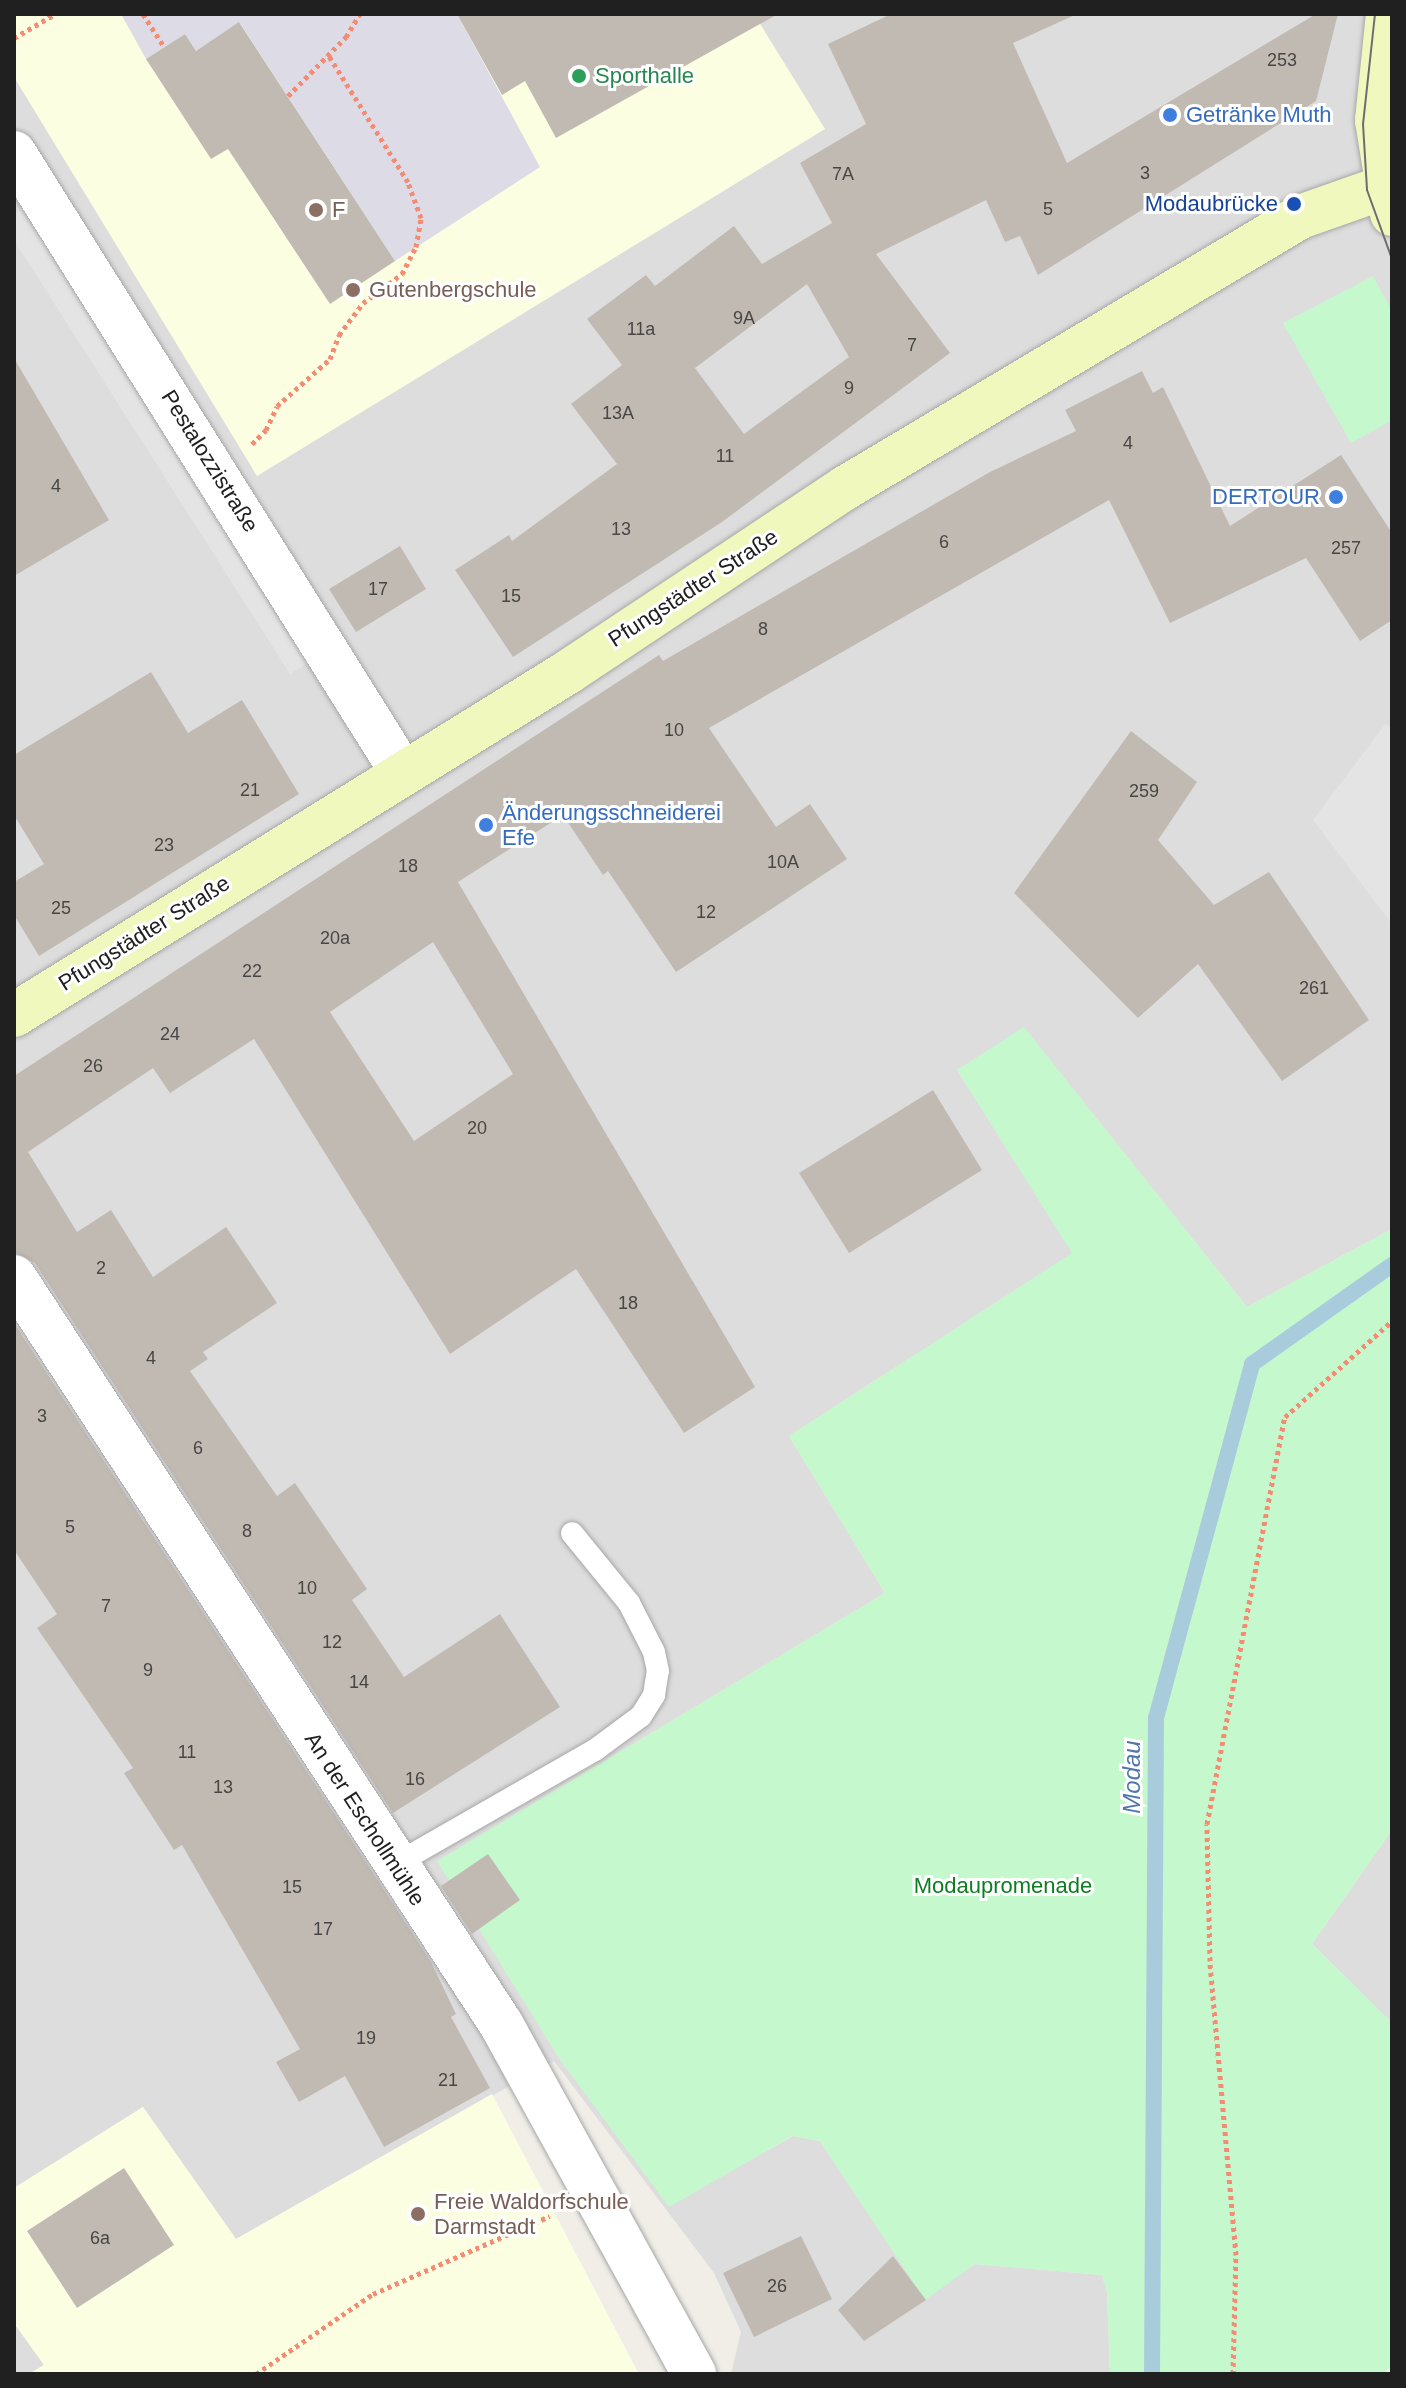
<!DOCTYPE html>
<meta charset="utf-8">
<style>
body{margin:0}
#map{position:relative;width:1406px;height:2388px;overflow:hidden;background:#f0eee7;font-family:Helvetica,sans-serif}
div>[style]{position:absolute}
.residential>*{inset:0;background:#dedddd}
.education>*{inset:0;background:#fcfee2}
.park>*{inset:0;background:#c6f8ce}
.parking>*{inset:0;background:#e4e4e4}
.plaza>*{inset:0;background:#dcdbe6}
.stream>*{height:16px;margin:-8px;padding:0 8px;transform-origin:8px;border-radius:8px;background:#a9ccdc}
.building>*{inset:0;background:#c1bab3}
.path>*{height:5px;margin-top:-2.5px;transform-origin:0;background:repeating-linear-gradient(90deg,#f58b73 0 4px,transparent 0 8px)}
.roads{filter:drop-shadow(0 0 2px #a7a7a7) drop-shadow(0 0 2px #a7a7a7)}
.lane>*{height:22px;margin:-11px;padding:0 11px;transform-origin:11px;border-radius:11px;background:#fff}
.street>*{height:44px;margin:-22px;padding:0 22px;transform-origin:22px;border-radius:22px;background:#fff}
.secondary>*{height:44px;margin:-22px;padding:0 22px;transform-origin:22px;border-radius:22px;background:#f0f8be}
.tram>*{height:2px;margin:-1px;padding:0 1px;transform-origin:1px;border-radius:1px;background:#6e6e6e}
.dots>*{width:22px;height:22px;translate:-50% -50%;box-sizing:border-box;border:4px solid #fff;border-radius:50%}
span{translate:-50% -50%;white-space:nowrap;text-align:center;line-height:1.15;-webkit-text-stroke:6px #fff;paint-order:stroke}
.number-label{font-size:18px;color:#484645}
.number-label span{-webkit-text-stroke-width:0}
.leisure-label{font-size:22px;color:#27864d}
.left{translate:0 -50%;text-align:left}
.shop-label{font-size:22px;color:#366cbe}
.right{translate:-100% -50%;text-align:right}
.transit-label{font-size:22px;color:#164399}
.education-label{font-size:22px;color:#785e54}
.street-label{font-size:22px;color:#202020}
.park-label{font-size:22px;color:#0f7d22}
.water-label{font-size:24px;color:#4f76ad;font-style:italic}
.frame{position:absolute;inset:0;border:16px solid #202020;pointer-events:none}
</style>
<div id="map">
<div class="residential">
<div style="clip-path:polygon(14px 14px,1392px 14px,1392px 1229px,1247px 1307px,1024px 1028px,957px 1070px,1073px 1253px,789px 1436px,885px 1593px,438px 1861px,559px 2058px,669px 2206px,793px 2136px,820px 2141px,925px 2299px,974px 2264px,1102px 2275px,1107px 2292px,1110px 2374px,731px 2374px,741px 2332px,714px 2273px,554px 2061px,236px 2239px,143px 2107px,14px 2188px)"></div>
<div style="clip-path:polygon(1392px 1830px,1392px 2023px,1312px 1944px)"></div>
<div style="clip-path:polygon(14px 2323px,44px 2365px,29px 2374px,14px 2374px)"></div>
</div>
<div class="education">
<div style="clip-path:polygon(14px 14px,754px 14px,825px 129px,257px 476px,14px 77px)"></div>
<div style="clip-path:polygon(492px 2094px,639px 2374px,29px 2374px,44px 2365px,14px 2323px,14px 2188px,143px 2107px,236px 2239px)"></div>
</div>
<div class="park">
<div style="clip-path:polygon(1373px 276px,1392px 311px,1392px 420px,1351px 443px,1283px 323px)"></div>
<div style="clip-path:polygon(1024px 1027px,1247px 1307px,1392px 1229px,1392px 1830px,1312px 1944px,1392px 2023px,1392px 2365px,1383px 2374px,1110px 2374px,1107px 2292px,1102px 2275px,975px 2264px,925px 2300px,820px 2141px,792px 2136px,669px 2207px,559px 2058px,437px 1861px,885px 1593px,789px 1436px,1072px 1253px,957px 1070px)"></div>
</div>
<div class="parking">
<div style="clip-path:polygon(34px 201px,322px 654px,290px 674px,14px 240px,14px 213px)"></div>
<div style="clip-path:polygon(1386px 723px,1392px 731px,1392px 924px,1313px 820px)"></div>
</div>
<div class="plaza">
<div style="clip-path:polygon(121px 14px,457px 14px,540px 167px,395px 261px,240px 23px,196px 51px,185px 34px,146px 59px)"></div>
</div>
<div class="stream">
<div style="left:1152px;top:2374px;width:656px;rotate:-89.65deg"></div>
<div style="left:1156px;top:1718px;width:367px;rotate:-74.8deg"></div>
<div style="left:1252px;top:1364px;width:171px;rotate:-35.3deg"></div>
</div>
<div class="building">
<div style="clip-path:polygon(457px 14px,778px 14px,556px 138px,525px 81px,502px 95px)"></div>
<div style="clip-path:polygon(evenodd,891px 14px,1077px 14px,1013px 43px,1067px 163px,1316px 14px,1338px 14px,1316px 101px,1038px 275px,1020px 236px,1005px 242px,986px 200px,876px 254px,950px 353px,722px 522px,513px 657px,455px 570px,509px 535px,512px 541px,617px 464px,571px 404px,622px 365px,587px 319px,646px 275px,655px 286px,734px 226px,762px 264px,832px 223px,800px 163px,866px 124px,828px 44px,891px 14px,807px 284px,849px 357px,744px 434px,695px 368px,807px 284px)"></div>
<div style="clip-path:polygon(239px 22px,395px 261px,330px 304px,228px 149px,211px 159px,146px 59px,185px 34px,196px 51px)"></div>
<div style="clip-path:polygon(14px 358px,109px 520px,14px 576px)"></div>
<div style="clip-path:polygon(evenodd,1142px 371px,1153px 393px,1163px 387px,1230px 526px,1341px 455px,1392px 533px,1392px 620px,1360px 641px,1306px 558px,1170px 623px,1109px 500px,709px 728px,776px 827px,810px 804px,847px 859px,676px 972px,608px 871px,603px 875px,563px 815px,458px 882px,755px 1387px,684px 1433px,576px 1269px,450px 1354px,254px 1039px,170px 1093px,153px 1068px,28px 1152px,77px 1232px,111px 1210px,153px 1277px,226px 1227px,277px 1303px,203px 1352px,208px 1359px,190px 1371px,277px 1496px,295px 1483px,367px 1589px,352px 1600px,404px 1677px,500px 1614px,560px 1707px,393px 1813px,35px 1263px,14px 1252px,14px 1076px,659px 655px,663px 661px,990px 472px,1076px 431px,1065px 410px,1142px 371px,433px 942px,513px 1074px,414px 1141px,330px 1012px,433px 942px)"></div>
<div style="clip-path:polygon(400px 546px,426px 589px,356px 632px,329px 589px)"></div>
<div style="clip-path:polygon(151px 672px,188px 733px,242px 700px,299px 794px,39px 956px,14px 915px,14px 882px,44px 864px,14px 815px,14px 755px)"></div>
<div style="clip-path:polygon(1131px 731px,1197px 782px,1158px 840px,1214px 905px,1269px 872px,1369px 1020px,1282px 1081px,1198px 964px,1138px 1018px,1014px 893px)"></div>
<div style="clip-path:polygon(933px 1090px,982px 1170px,849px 1253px,799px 1173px)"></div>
<div style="clip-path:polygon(14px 1323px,431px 1962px,456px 2014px,451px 2017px,490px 2088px,384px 2147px,345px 2076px,299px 2102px,276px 2062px,300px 2049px,182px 1845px,174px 1850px,124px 1773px,133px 1768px,37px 1628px,57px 1614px,14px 1550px)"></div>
<div style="clip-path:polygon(488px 1854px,520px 1900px,472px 1934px,441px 1886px)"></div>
<div style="clip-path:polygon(124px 2168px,174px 2245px,77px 2308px,27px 2231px)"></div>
<div style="clip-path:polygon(801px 2236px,832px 2299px,754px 2337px,723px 2273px)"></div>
<div style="clip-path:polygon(893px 2256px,926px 2300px,864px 2341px,838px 2310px)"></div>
</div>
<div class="path">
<div style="left:143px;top:14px;width:40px;rotate:57.1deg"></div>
<div style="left:14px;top:38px;width:48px;rotate:-30.3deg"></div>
<div style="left:288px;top:96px;width:83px;rotate:-45.5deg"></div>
<div style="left:346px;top:37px;width:27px;rotate:-59deg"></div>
<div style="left:252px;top:444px;width:20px;rotate:-45deg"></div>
<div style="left:266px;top:430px;width:26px;rotate:-65deg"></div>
<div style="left:277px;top:406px;width:71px;rotate:-41.6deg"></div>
<div style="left:330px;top:359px;width:26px;rotate:-69deg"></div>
<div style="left:339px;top:335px;width:40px;rotate:-53deg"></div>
<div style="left:363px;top:303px;width:49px;rotate:-36.6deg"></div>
<div style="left:402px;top:274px;width:30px;rotate:-63deg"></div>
<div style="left:416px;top:247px;width:29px;rotate:-80deg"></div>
<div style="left:421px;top:218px;width:38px;rotate:-110deg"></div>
<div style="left:408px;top:182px;width:149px;rotate:-122.1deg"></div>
<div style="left:256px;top:2374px;width:142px;rotate:-34.4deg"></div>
<div style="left:373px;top:2294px;width:193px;rotate:-23.8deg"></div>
<div style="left:1233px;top:2374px;width:119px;rotate:-88.6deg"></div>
<div style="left:1236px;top:2255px;width:295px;rotate:-95.1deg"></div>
<div style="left:1210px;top:1961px;width:137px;rotate:-91.3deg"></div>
<div style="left:1207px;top:1824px;width:414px;rotate:-79.2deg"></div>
<div style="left:1285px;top:1417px;width:144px;rotate:-41.9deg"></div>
</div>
<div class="roads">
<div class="lane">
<div style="left:394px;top:1865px;width:232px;rotate:-29.8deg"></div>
<div style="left:595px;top:1750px;width:57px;rotate:-36.5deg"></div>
<div style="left:641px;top:1716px;width:25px;rotate:-58deg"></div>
<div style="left:654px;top:1695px;width:24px;rotate:-81deg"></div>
<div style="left:658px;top:1671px;width:19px;rotate:-102deg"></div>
<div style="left:654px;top:1652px;width:55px;rotate:-117deg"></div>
<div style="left:629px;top:1603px;width:90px;rotate:-129.2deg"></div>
</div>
<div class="street">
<div style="left:14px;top:153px;width:731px;rotate:57.92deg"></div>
<div style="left:14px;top:1277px;width:892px;rotate:56.9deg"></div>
<div style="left:501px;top:2024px;width:400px;rotate:61.1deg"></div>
</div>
<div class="secondary">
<div style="left:1388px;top:14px;width:107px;rotate:95.9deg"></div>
<div style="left:1377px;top:120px;width:95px;rotate:80.9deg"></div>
<div style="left:14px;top:1015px;width:652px;rotate:-31.76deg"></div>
<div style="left:568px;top:672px;width:333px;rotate:-33.6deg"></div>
<div style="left:845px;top:488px;width:530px;rotate:-30.78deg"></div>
<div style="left:1300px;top:217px;width:90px;rotate:-19.4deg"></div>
</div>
</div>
<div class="tram">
<div style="left:1375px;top:14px;width:111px;rotate:96.2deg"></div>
<div style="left:1363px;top:124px;width:66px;rotate:86.5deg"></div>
<div style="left:1367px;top:190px;width:73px;rotate:70.1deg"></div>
<div style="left:1392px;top:85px;width:46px;rotate:90deg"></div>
</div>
<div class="dots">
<div style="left:579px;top:76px;background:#2e9e5b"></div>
<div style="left:1170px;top:115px;background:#3f7fe0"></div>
<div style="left:1294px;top:204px;background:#1a4fb4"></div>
<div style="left:316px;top:210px;background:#8d6e63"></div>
<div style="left:353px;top:290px;background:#8d6e63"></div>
<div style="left:1336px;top:497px;background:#3f7fe0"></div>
<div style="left:486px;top:825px;background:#3f7fe0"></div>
<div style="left:418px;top:2214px;background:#8d6e63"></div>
</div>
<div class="number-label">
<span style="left:1282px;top:60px">253</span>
<span style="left:1145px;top:173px">3</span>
<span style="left:843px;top:174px">7A</span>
<span style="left:1048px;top:209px">5</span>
<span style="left:744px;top:318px">9A</span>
<span style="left:641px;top:329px">11a</span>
<span style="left:912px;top:345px">7</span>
<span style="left:849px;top:388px">9</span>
<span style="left:618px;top:413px">13A</span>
<span style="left:1128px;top:443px">4</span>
<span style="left:725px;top:456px">11</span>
<span style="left:56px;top:486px">4</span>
<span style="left:621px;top:529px">13</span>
<span style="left:944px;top:542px">6</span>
<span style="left:1346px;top:548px">257</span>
<span style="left:378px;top:589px">17</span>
<span style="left:511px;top:596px">15</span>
<span style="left:763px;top:629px">8</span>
<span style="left:674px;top:730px">10</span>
<span style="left:250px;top:790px">21</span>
<span style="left:1144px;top:791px">259</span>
<span style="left:164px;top:845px">23</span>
<span style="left:783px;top:862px">10A</span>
<span style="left:408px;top:866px">18</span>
<span style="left:61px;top:908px">25</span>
<span style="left:706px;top:912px">12</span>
<span style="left:335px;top:938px">20a</span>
<span style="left:252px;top:971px">22</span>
<span style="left:1314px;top:988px">261</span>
<span style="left:170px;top:1034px">24</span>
<span style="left:93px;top:1066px">26</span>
<span style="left:477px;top:1128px">20</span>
<span style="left:101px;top:1268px">2</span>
<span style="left:628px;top:1303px">18</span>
<span style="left:151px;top:1358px">4</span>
<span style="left:42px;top:1416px">3</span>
<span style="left:198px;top:1448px">6</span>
<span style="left:70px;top:1527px">5</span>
<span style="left:247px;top:1531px">8</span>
<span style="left:307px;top:1588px">10</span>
<span style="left:106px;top:1606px">7</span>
<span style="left:332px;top:1642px">12</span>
<span style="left:148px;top:1670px">9</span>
<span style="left:359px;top:1682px">14</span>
<span style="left:187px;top:1752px">11</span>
<span style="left:415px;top:1779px">16</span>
<span style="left:223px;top:1787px">13</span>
<span style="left:292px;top:1887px">15</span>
<span style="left:323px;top:1929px">17</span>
<span style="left:366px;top:2038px">19</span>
<span style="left:448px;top:2080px">21</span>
<span style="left:100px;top:2238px">6a</span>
<span style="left:777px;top:2286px">26</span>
</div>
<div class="leisure-label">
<span class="left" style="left:595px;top:76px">Sporthalle</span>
</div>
<div class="shop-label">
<span class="left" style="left:1186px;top:115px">Getränke Muth</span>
<span class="right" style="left:1320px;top:497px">DERTOUR</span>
<span class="left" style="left:502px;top:825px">Änderungsschneiderei<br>Efe</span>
</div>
<div class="transit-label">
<span class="right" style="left:1278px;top:204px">Modaubrücke</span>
</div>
<div class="education-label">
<span class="left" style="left:332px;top:210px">F</span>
<span class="left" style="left:369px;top:290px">Gutenbergschule</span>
<span class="left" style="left:434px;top:2214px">Freie Waldorfschule<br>Darmstadt</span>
</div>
<div class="street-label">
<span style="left:210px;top:461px;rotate:58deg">Pestalozzistraße</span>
<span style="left:693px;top:588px;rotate:-33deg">Pfungstädter Straße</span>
<span style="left:144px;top:933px;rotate:-32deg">Pfungstädter Straße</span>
<span style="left:365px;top:1819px;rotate:57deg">An der Eschollmühle</span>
</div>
<div class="park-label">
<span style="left:1003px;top:1886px">Modaupromenade</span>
</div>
<div class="water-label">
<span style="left:1132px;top:1777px;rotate:-90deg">Modau</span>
</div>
<div class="frame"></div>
</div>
